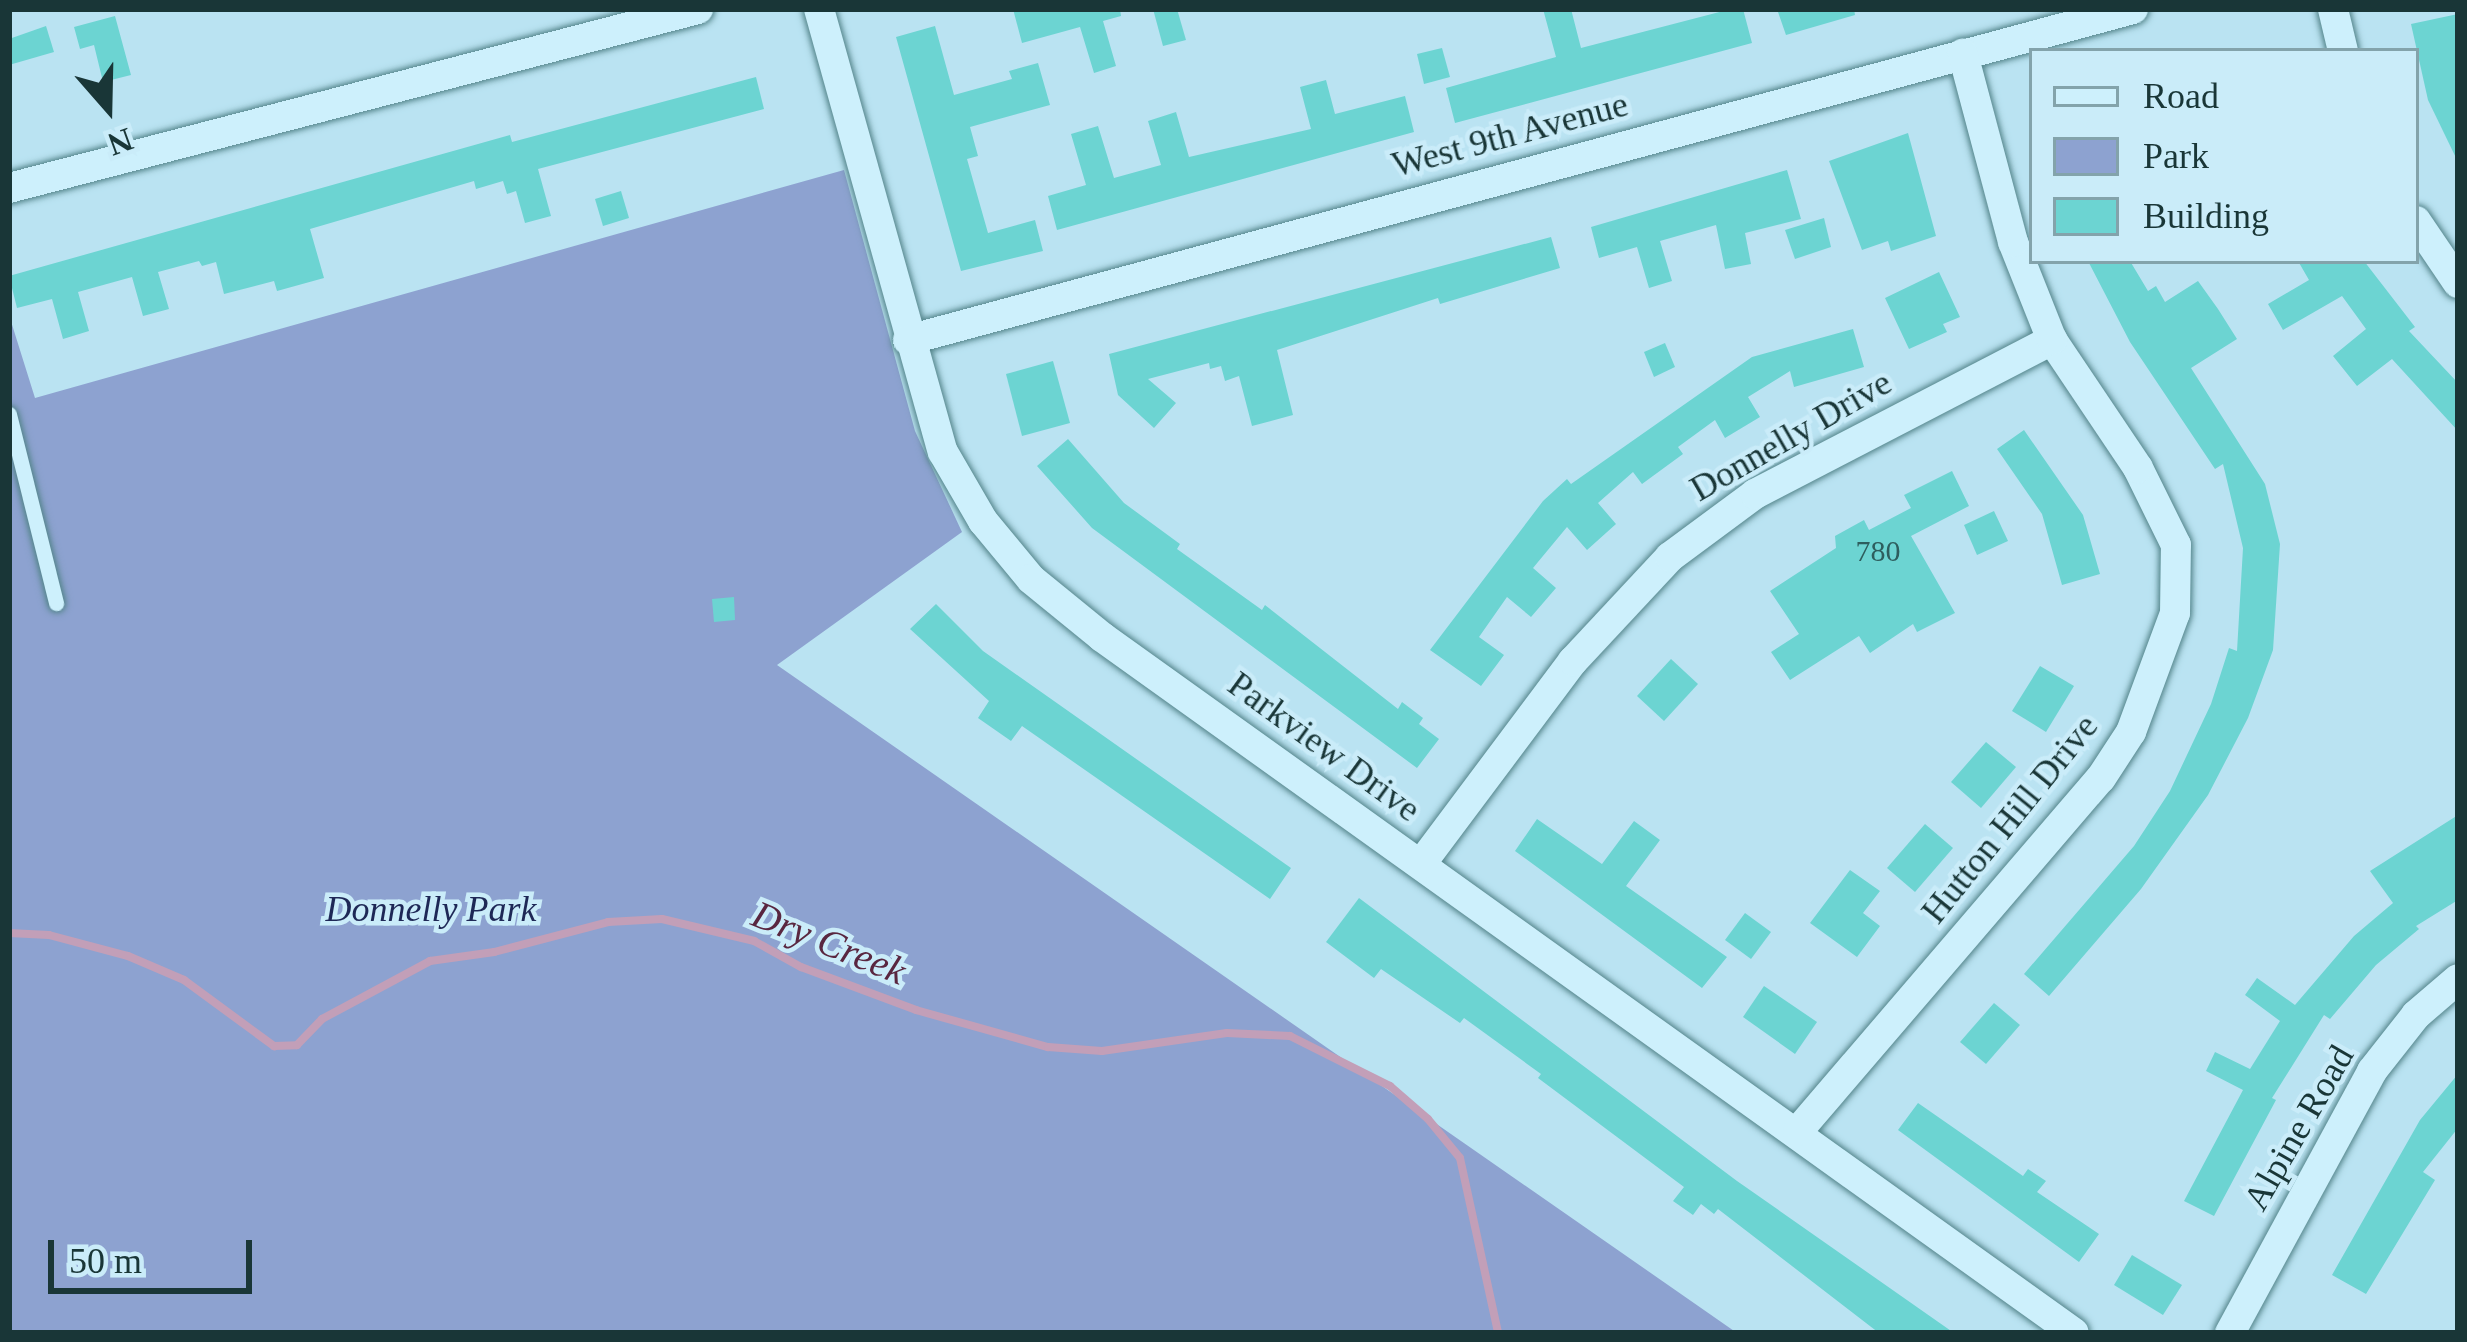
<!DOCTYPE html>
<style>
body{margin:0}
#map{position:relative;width:2467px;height:1342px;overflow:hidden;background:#bae3f2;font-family:Georgia,serif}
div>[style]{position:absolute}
.green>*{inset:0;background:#8da2d0}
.stream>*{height:8px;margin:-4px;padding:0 4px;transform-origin:4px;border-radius:4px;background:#c29fb8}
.building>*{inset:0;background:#6cd4d2}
.roads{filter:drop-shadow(0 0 3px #53848a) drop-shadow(0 0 3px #53848a)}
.lane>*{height:15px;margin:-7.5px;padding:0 7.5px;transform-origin:7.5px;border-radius:7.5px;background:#cdf0fc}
.street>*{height:30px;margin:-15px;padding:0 15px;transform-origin:15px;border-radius:15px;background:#cdf0fc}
span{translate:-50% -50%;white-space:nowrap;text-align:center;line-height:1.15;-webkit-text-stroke:9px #caecf9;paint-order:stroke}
.number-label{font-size:30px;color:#2e5e5e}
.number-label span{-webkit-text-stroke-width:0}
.street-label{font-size:36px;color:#193637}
.park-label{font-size:36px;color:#1e2856;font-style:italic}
.water-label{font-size:39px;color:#592740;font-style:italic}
.frame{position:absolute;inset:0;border:12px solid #193637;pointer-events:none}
.legend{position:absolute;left:2029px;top:48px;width:390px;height:216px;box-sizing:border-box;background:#caecf9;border:3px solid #83a3ab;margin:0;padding:15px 21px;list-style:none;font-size:36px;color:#193637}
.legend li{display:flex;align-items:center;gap:24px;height:60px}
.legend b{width:60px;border:3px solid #83a3ab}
.north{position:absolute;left:48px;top:48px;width:120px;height:120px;-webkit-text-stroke:9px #caecf9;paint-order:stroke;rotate:160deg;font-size:33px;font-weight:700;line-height:48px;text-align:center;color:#193637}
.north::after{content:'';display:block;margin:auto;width:42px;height:54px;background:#193637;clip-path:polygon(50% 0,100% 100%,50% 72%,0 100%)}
.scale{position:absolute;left:48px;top:1240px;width:204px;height:54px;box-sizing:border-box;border:6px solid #193637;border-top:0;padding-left:15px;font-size:36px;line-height:42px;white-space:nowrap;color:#193637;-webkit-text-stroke:9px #caecf9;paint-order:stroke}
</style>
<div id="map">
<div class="green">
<div style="clip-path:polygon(844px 170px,915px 431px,962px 532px,777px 665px,1737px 1333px,9px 1333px,9px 315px,35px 398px)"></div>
</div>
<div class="stream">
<div style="left:9px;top:933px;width:40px;rotate:2.9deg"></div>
<div style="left:49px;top:935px;width:82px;rotate:14.9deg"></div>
<div style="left:128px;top:956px;width:61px;rotate:23.2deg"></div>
<div style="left:184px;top:980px;width:112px;rotate:36.3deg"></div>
<div style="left:274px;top:1046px;width:23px;rotate:-2deg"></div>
<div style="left:297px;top:1045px;width:36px;rotate:-46deg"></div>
<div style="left:322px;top:1019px;width:123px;rotate:-28.2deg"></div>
<div style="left:430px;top:961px;width:65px;rotate:-8deg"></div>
<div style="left:494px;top:952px;width:118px;rotate:-14.7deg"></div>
<div style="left:608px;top:922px;width:54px;rotate:-3.2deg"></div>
<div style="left:662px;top:919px;width:95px;rotate:13.4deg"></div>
<div style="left:754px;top:941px;width:54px;rotate:29deg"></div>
<div style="left:801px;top:967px;width:123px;rotate:20.5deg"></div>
<div style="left:916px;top:1010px;width:137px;rotate:15.7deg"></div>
<div style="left:1048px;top:1047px;width:54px;rotate:4.2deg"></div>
<div style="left:1102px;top:1051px;width:126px;rotate:-8.2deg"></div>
<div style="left:1227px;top:1033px;width:63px;rotate:2.7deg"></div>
<div style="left:1290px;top:1036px;width:112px;rotate:26.6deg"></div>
<div style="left:1390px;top:1086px;width:50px;rotate:41deg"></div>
<div style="left:1428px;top:1119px;width:50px;rotate:50.6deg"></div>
<div style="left:1460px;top:1158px;width:179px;rotate:77.7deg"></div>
</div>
<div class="building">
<div style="clip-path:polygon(1013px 9px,1120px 9px,1121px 16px,1103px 21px,1116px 66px,1094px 73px,1080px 27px,1022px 43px)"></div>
<div style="clip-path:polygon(1153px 9px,1177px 9px,1186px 40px,1163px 46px)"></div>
<div style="clip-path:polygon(1543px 9px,1571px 9px,1581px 48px,1731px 9px,1743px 9px,1752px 43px,1455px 123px,1446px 88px,1556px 57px)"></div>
<div style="clip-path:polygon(1777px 9px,1854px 9px,1855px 15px,1786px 35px)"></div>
<div style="clip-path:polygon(2458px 14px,2458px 162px,2428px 100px,2411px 24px)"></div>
<div style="clip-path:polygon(115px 16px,131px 75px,103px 82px,94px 45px,80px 49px,74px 27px)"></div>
<div style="clip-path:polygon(46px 26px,54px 52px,9px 65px,9px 39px)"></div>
<div style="clip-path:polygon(935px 26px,954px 95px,1012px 79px,1009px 71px,1038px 63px,1050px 105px,970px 127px,978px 156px,967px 159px,988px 233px,1035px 220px,1043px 251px,961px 271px,896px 37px)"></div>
<div style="clip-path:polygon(1442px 48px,1450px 77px,1424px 84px,1417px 54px)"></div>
<div style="clip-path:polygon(756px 77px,764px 109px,538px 169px,551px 216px,525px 223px,516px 191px,507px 194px,503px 181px,476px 189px,474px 181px,310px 229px,324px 278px,277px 291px,274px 281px,224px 294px,216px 262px,202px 266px,199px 261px,158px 272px,169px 309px,143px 316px,132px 277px,78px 292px,89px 331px,63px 339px,52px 299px,17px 308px,9px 276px,510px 135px,512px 142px)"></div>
<div style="clip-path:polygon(1326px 80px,1335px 114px,1405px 96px,1414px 132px,1057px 230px,1048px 196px,1086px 185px,1071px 134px,1098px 126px,1114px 178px,1161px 165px,1148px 121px,1176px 112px,1189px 157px,1311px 129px,1300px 87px)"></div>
<div style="clip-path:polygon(1908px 133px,1936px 236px,1891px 251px,1888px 241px,1862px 250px,1829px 161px)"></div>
<div style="clip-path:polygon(1787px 170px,1801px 219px,1745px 233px,1751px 264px,1725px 269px,1716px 225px,1660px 241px,1672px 281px,1649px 288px,1637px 247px,1599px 258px,1591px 227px)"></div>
<div style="clip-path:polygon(621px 191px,629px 218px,603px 226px,595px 199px)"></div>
<div style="clip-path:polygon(1824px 218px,1831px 247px,1795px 259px,1785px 230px)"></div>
<div style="clip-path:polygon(1551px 237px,1560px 268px,1440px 304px,1438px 298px,1277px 350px,1293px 415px,1252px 426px,1239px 376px,1225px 381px,1221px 366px,1210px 369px,1209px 363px,1148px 379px,1176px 403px,1154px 428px,1118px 395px,1109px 354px)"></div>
<div style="clip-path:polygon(2088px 261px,2130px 261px,2148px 291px,2156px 286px,2165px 302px,2198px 281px,2218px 309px,2237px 339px,2191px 368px,2265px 484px,2280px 544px,2273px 650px,2248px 718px,2208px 795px,2141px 889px,2049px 996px,2024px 974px,2134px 846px,2170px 791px,2211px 704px,2229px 648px,2237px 651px,2243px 548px,2223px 464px,2215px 469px,2130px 342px)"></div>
<div style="clip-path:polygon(2298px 261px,2364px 261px,2415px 327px,2409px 331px,2458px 383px,2458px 431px,2392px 359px,2357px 386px,2333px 356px,2366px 329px,2342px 296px,2283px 330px,2268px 304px,2309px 280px)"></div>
<div style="clip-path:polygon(1939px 272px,1960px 317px,1943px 324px,1947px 332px,1909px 349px,1885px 298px)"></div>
<div style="clip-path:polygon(1853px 329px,1864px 367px,1794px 387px,1790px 371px,1748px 397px,1760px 417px,1725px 438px,1715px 420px,1678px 447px,1683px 454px,1642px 484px,1633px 472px,1598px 503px,1616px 524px,1587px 550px,1567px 527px,1533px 568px,1556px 588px,1531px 617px,1507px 597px,1479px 637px,1504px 655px,1481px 686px,1430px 650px,1543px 501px,1567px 479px,1571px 484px,1752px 357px)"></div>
<div style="clip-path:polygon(1665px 343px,1675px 367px,1654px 377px,1644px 352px)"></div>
<div style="clip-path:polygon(1053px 361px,1070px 423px,1022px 436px,1006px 374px)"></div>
<div style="clip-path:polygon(2024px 430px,2083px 515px,2100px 574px,2062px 585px,2042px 514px,1997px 449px)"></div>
<div style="clip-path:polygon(1068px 439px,1124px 503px,1180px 544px,1177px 549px,1262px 610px,1265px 605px,1398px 709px,1402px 702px,1423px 718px,1419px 724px,1439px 739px,1417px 768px,1092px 528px,1037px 466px)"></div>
<div style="clip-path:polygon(1952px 471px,1969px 506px,1911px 536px,1955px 613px,1917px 632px,1913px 624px,1870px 653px,1859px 636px,1790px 680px,1771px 652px,1799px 634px,1770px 591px,1836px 548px,1835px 536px,1864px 520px,1869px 530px,1911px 508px,1904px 495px)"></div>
<div style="clip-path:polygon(1994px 511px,2008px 541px,1977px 555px,1964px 525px)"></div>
<div style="clip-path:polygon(734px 597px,735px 620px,714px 622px,712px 599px)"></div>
<div style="clip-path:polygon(936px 604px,983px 651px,1291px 868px,1270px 899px,1022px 726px,1011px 741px,978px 718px,989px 701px,910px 629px)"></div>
<div style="clip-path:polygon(1671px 659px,1698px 684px,1664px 721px,1637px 696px)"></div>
<div style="clip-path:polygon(2040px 666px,2074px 686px,2046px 732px,2012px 711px)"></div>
<div style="clip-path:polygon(1986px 742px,2016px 767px,1981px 808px,1951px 782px)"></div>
<div style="clip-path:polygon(2458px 815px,2458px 900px,2416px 926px,2419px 929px,2376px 965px,2330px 1019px,2324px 1015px,2272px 1098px,2276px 1100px,2214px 1216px,2184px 1201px,2243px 1090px,2206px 1071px,2215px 1052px,2250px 1069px,2280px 1021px,2245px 995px,2257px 978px,2295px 1005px,2354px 936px,2393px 903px,2370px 871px)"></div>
<div style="clip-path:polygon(1537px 819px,1602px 864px,1634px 821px,1660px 840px,1626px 886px,1727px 957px,1702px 988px,1515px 851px)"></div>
<div style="clip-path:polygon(1925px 824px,1953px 848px,1915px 892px,1887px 868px)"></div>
<div style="clip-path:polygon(1850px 870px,1880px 891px,1863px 913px,1880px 926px,1857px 957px,1810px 923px)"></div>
<div style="clip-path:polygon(1359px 898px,1737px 1181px,1954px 1333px,1879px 1333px,1718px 1209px,1714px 1214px,1701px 1204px,1693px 1215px,1673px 1201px,1684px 1187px,1538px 1078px,1541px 1074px,1464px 1018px,1460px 1023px,1381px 969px,1374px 978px,1326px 942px)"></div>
<div style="clip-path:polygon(1745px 913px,1771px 932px,1751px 959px,1725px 940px)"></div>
<div style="clip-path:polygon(1764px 986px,1817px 1022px,1795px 1054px,1743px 1017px)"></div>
<div style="clip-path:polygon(1994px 1003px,2020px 1025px,1986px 1064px,1960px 1042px)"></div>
<div style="clip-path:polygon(2458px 1074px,2458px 1128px,2423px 1172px,2435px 1180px,2366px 1294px,2332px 1275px,2420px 1120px)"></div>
<div style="clip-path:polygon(1918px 1103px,2023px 1176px,2028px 1169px,2046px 1181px,2037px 1192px,2099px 1234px,2079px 1262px,1898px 1130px)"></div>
<div style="clip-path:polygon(2132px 1255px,2182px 1285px,2163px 1315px,2114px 1285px)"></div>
</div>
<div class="roads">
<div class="lane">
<div style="left:9px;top:414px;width:195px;rotate:76deg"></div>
</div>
<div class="street">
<div style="left:819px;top:9px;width:460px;rotate:74.4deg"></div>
<div style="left:943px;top:452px;width:80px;rotate:59.9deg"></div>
<div style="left:983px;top:521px;width:75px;rotate:50.4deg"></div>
<div style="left:1031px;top:579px;width:92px;rotate:39.2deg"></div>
<div style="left:1102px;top:637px;width:1195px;rotate:35.6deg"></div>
<div style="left:2333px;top:9px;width:43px;rotate:76.6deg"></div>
<div style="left:9px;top:188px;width:712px;rotate:-14.56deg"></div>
<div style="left:2416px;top:221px;width:75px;rotate:55.9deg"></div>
<div style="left:908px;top:340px;width:1269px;rotate:-15.12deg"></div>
<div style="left:1421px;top:864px;width:254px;rotate:-53.2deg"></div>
<div style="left:1573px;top:661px;width:142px;rotate:-47deg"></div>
<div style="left:1670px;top:557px;width:106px;rotate:-36.5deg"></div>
<div style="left:1755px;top:494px;width:335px;rotate:-27.4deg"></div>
<div style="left:1798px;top:1131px;width:465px;rotate:-49.4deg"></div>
<div style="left:2101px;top:778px;width:55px;rotate:-56.9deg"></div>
<div style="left:2131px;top:732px;width:127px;rotate:-69.7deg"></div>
<div style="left:2175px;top:613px;width:68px;rotate:-89.2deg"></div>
<div style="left:2176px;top:545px;width:86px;rotate:-116.3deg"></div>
<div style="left:2138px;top:468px;width:154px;rotate:-123.9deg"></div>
<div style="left:2052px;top:340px;width:105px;rotate:-111.7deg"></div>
<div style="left:2013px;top:242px;width:195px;rotate:-104.9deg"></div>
<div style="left:2230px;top:1333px;width:298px;rotate:-61.5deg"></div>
<div style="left:2372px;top:1071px;width:71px;rotate:-51.8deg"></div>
<div style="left:2416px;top:1015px;width:55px;rotate:-40.6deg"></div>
</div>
</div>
<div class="number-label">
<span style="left:1878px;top:551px">780</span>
</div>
<div class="street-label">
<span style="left:1510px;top:135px;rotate:-15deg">West 9th Avenue</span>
<span style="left:1791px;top:436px;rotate:-30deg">Donnelly Drive</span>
<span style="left:1324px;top:747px;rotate:36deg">Parkview Drive</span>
<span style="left:2010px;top:819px;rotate:-51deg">Hutton Hill Drive</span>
<span style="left:2299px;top:1128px;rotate:-60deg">Alpine Road</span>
</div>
<div class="park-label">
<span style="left:431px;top:910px">Donnelly Park</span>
</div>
<div class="water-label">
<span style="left:829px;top:943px;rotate:22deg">Dry Creek</span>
</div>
<div class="frame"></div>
<ul class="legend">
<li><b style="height:15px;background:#cdf0fc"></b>Road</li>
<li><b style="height:33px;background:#8da2d0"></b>Park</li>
<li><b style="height:33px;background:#6cd4d2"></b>Building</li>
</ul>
<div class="north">N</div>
<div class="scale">50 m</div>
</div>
